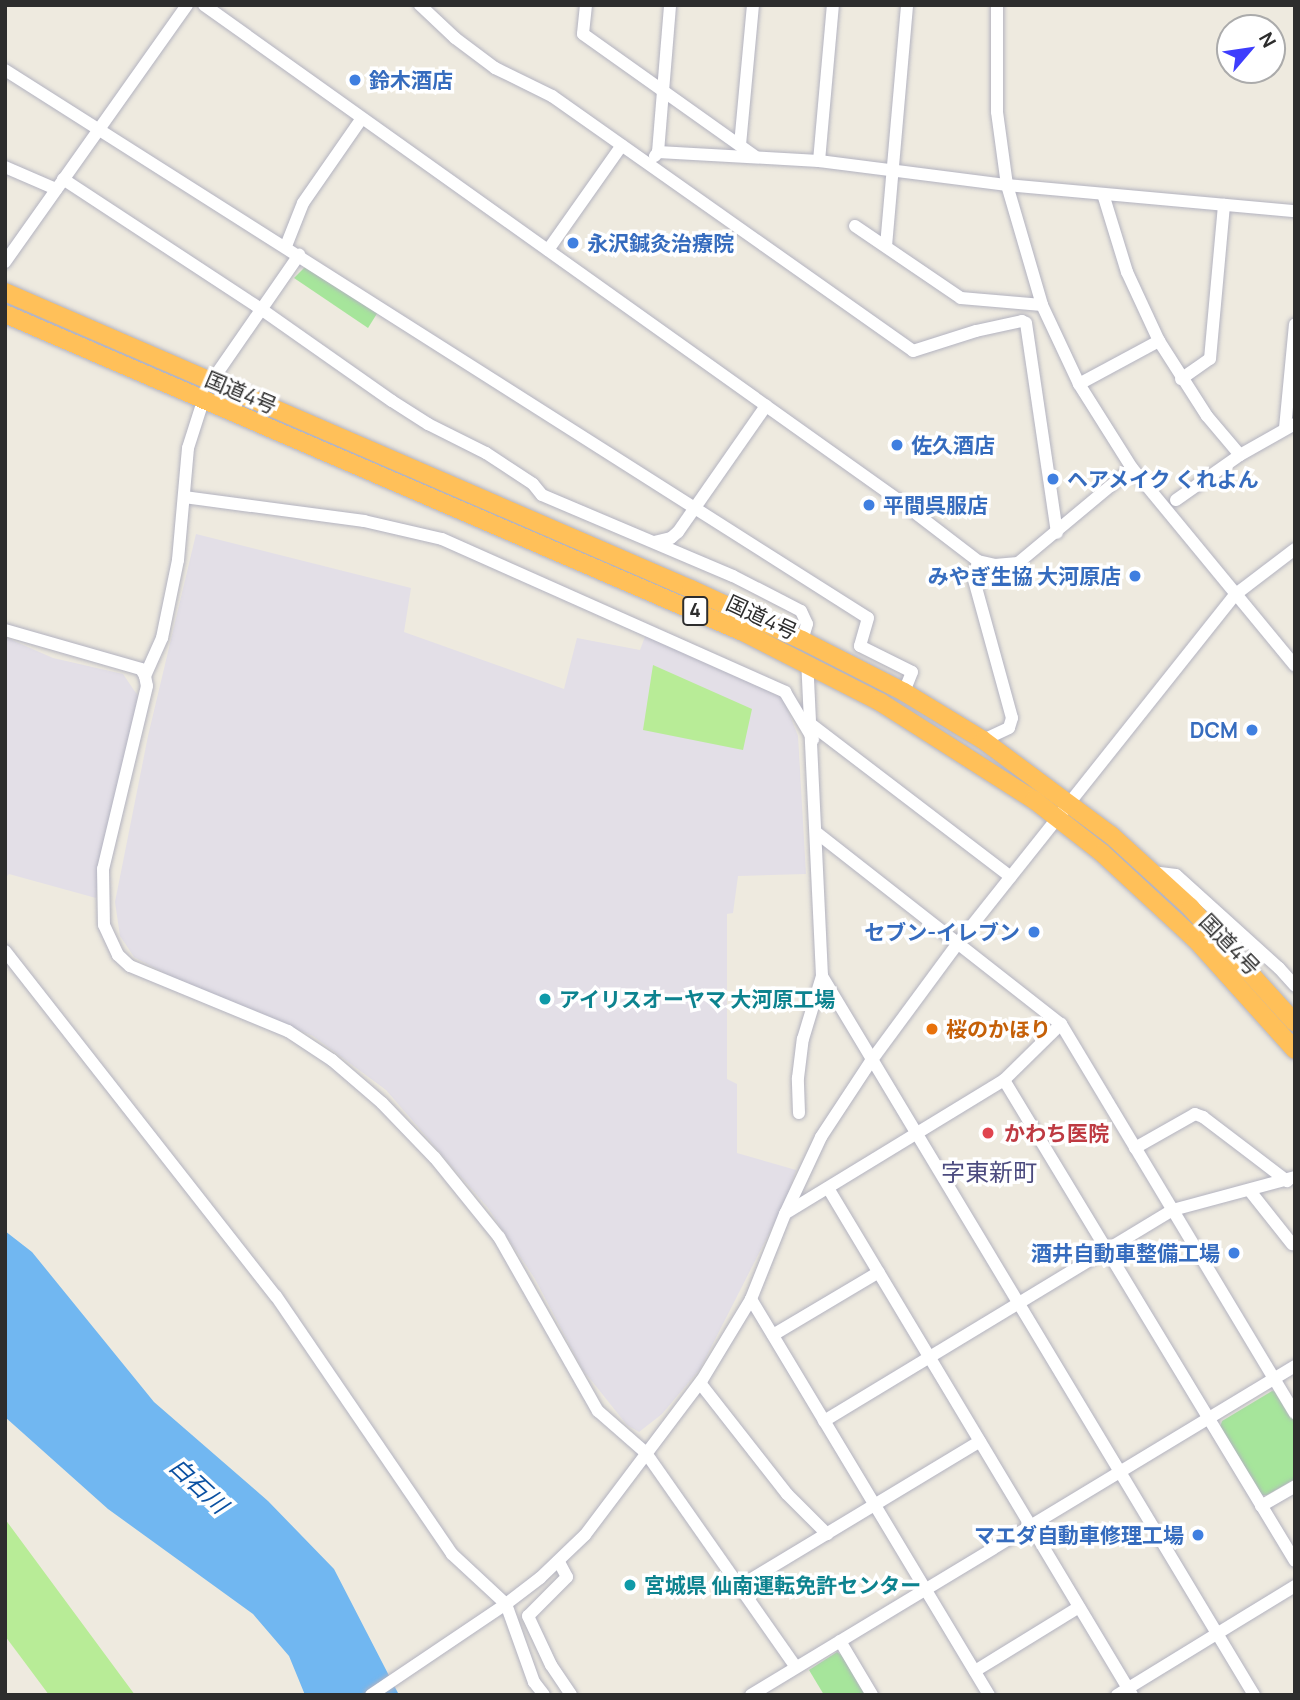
<!DOCTYPE html>
<meta charset="utf-8">
<style>
body{margin:0}
#map{position:relative;width:1300px;height:1700px;overflow:hidden;background:#eeeadf;font-family:Manrope,"Noto Sans JP",sans-serif}
div>[style]{position:absolute}
.industrial>*{inset:0;background:#e3dfe7}
.green>*{inset:0;background:#a6e59b}
.pitch>*{inset:0;background:#b8ec97}
.water>*{inset:0;background:#71b7f1}
.roads{filter:drop-shadow(0 0 2px #b3b3c0) drop-shadow(0 0 2px #b3b3c0)}
.minor>*{height:12px;margin:-6px;padding:0 6px;transform-origin:6px;border-radius:6px;background:#fff}
.highway>*{height:18px;margin:-9px;padding:0 9px;transform-origin:9px;border-radius:9px;background:#ffc059}
.dots>*{width:19px;height:19px;translate:-50% -50%;box-sizing:border-box;border:4px solid #fff;border-radius:50%}
span{translate:-50% -50%;white-space:nowrap;text-align:center;line-height:1.15;-webkit-text-stroke:7px #fff;paint-order:stroke}
.shield-label span{padding:2px 5px;background:#fff;border:2px solid;border-radius:5px;-webkit-text-stroke-width:0}
.shield-label{font-size:19px;color:#2d2d2d;font-weight:700}
.shop-label{font-size:21px;color:#366cbe;font-weight:700}
.left{translate:0 -50%;text-align:left}
.right{translate:-100% -50%;text-align:right}
.street-label{font-size:21px;color:#2d2d2d}
.culture-label{font-size:21px;color:#0d838f;font-weight:700}
.food-label{font-size:21px;color:#c56008;font-weight:700}
.health-label{font-size:21px;color:#be3a42;font-weight:700}
.water-label{font-size:23px;color:#0b51a2;font-style:italic}
.quarter-label{font-size:24px;color:#4c4b7f}
.frame{position:absolute;inset:0;border:7px solid #2d2d2d;pointer-events:none}
.north{position:absolute;left:1216px;top:14px;width:70px;height:70px;box-sizing:border-box;background:#fff;border:2px solid #ababab;border-radius:50%;rotate:61deg;font-size:19px;font-weight:700;line-height:28px;text-align:center;color:#2d2d2d}
.north::after{content:'';display:block;margin:auto;width:24px;height:32px;background:#3e3dfd;clip-path:polygon(50% 0,100% 100%,50% 72%,0 100%)}
</style>
<div id="map">
<div class="industrial">
<div style="clip-path:polygon(196px 534px,411px 588px,404px 632px,564px 689px,577px 638px,640px 650px,646px 634px,783px 698px,798px 736px,806px 874px,738px 876px,733px 913px,727px 914px,727px 1079px,737px 1084px,737px 1153px,796px 1170px,786px 1200px,700px 1369px,662px 1414px,639px 1432px,627px 1425px,583px 1370px,535px 1279px,488px 1208px,386px 1090px,313px 1036px,170px 976px,134px 957px,120px 936px,115px 902px,148px 736px)"></div>
<div style="clip-path:polygon(5px 637px,53px 658px,123px 674px,138px 696px,96px 898px,9px 874px,5px 878px)"></div>
</div>
<div class="green">
<div style="clip-path:polygon(305px 267px,378px 312px,368px 328px,294px 278px)"></div>
<div style="clip-path:polygon(1272px 1391px,1278px 1392px,1295px 1420px,1295px 1479px,1267px 1495px,1261px 1495px,1220px 1427px,1222px 1421px)"></div>
<div style="clip-path:polygon(837px 1652px,843px 1656px,867px 1695px,824px 1695px,809px 1670px)"></div>
</div>
<div class="pitch">
<div style="clip-path:polygon(653px 665px,752px 709px,743px 750px,643px 730px)"></div>
<div style="clip-path:polygon(5px 1519px,135px 1695px,49px 1695px,20px 1656px,5px 1636px)"></div>
</div>
<div class="water">
<div style="clip-path:polygon(5px 1231px,32px 1252px,154px 1402px,268px 1501px,334px 1569px,399px 1695px,305px 1695px,289px 1656px,253px 1614px,108px 1509px,5px 1417px)"></div>
</div>
<div class="roads">
<div class="minor">
<div style="left:204px;top:5px;width:856px;rotate:35.49deg"></div>
<div style="left:901px;top:502px;width:97px;rotate:37.5deg"></div>
<div style="left:978px;top:561px;width:17px;rotate:13deg"></div>
<div style="left:995px;top:565px;width:23px;rotate:-5deg"></div>
<div style="left:1018px;top:563px;width:148px;rotate:-39.8deg"></div>
<div style="left:420px;top:5px;width:48px;rotate:43.3deg"></div>
<div style="left:455px;top:38px;width:50px;rotate:36.9deg"></div>
<div style="left:495px;top:68px;width:64px;rotate:26.2deg"></div>
<div style="left:552px;top:96px;width:442px;rotate:35.2deg"></div>
<div style="left:913px;top:351px;width:66px;rotate:-17.6deg"></div>
<div style="left:976px;top:331px;width:47px;rotate:-12.3deg"></div>
<div style="left:1022px;top:321px;width:4px;rotate:27deg"></div>
<div style="left:1026px;top:323px;width:212px;rotate:81.6deg"></div>
<div style="left:586px;top:5px;width:29px;rotate:96deg"></div>
<div style="left:583px;top:34px;width:212px;rotate:35.4deg"></div>
<div style="left:997px;top:5px;width:107px;rotate:90deg"></div>
<div style="left:997px;top:112px;width:74px;rotate:82.2deg"></div>
<div style="left:1007px;top:185px;width:125px;rotate:73.7deg"></div>
<div style="left:1042px;top:305px;width:87px;rotate:64.9deg"></div>
<div style="left:1079px;top:384px;width:99px;rotate:57.8deg"></div>
<div style="left:1132px;top:468px;width:256px;rotate:50.5deg"></div>
<div style="left:5px;top:70px;width:1022px;rotate:32.42deg"></div>
<div style="left:868px;top:618px;width:29px;rotate:106deg"></div>
<div style="left:860px;top:646px;width:58px;rotate:26.6deg"></div>
<div style="left:912px;top:672px;width:22px;rotate:112deg"></div>
<div style="left:740px;top:145px;width:141px;rotate:-84.7deg"></div>
<div style="left:658px;top:152px;width:161px;rotate:3.2deg"></div>
<div style="left:819px;top:161px;width:190px;rotate:7.3deg"></div>
<div style="left:1007px;top:185px;width:289px;rotate:5.2deg"></div>
<div style="left:655px;top:156px;width:5px;rotate:-53deg"></div>
<div style="left:658px;top:152px;width:147px;rotate:-85.3deg"></div>
<div style="left:819px;top:161px;width:157px;rotate:-84.9deg"></div>
<div style="left:5px;top:167px;width:56px;rotate:23.3deg"></div>
<div style="left:63px;top:179px;width:237px;rotate:33.3deg"></div>
<div style="left:261px;top:309px;width:160px;rotate:35.1deg"></div>
<div style="left:392px;top:401px;width:43px;rotate:32.6deg"></div>
<div style="left:428px;top:424px;width:65px;rotate:26.6deg"></div>
<div style="left:486px;top:453px;width:56px;rotate:33.4deg"></div>
<div style="left:533px;top:484px;width:14px;rotate:51deg"></div>
<div style="left:542px;top:495px;width:207px;rotate:23deg"></div>
<div style="left:733px;top:576px;width:76px;rotate:27.2deg"></div>
<div style="left:801px;top:611px;width:14px;rotate:65deg"></div>
<div style="left:807px;top:624px;width:17px;rotate:107deg"></div>
<div style="left:1103px;top:194px;width:82px;rotate:72.9deg"></div>
<div style="left:1127px;top:272px;width:76px;rotate:65.1deg"></div>
<div style="left:1159px;top:341px;width:89px;rotate:57.4deg"></div>
<div style="left:1207px;top:416px;width:51px;rotate:49.8deg"></div>
<div style="left:855px;top:226px;width:128px;rotate:34.2deg"></div>
<div style="left:961px;top:298px;width:81px;rotate:4.9deg"></div>
<div style="left:286px;top:246px;width:46px;rotate:-68.4deg"></div>
<div style="left:303px;top:203px;width:103px;rotate:-55.2deg"></div>
<div style="left:886px;top:246px;width:242px;rotate:-85deg"></div>
<div style="left:548px;top:250px;width:128px;rotate:-54.8deg"></div>
<div style="left:5px;top:262px;width:315px;rotate:-54.7deg"></div>
<div style="left:1181px;top:379px;width:35px;rotate:-35deg"></div>
<div style="left:1210px;top:359px;width:155px;rotate:-84.8deg"></div>
<div style="left:211px;top:382px;width:155px;rotate:-55.3deg"></div>
<div style="left:1079px;top:384px;width:91px;rotate:-28.3deg"></div>
<div style="left:1285px;top:428px;width:104px;rotate:-84.5deg"></div>
<div style="left:184px;top:497px;width:182px;rotate:7.6deg"></div>
<div style="left:364px;top:521px;width:80px;rotate:13deg"></div>
<div style="left:442px;top:539px;width:376px;rotate:24deg"></div>
<div style="left:785px;top:692px;width:55px;rotate:59.2deg"></div>
<div style="left:1176px;top:500px;width:78px;rotate:-35.1deg"></div>
<div style="left:1240px;top:455px;width:63px;rotate:-29.4deg"></div>
<div style="left:654px;top:542px;width:17px;rotate:-13deg"></div>
<div style="left:671px;top:538px;width:9px;rotate:-41deg"></div>
<div style="left:678px;top:532px;width:154px;rotate:-55.1deg"></div>
<div style="left:978px;top:561px;width:19px;rotate:102deg"></div>
<div style="left:974px;top:580px;width:143px;rotate:74.6deg"></div>
<div style="left:1012px;top:718px;width:10px;rotate:107deg"></div>
<div style="left:1009px;top:728px;width:29px;rotate:155deg"></div>
<div style="left:5px;top:630px;width:141px;rotate:16deg"></div>
<div style="left:141px;top:669px;width:8px;rotate:60deg"></div>
<div style="left:145px;top:676px;width:10px;rotate:79deg"></div>
<div style="left:147px;top:686px;width:188px;rotate:103.5deg"></div>
<div style="left:103px;top:869px;width:56px;rotate:89deg"></div>
<div style="left:104px;top:925px;width:33px;rotate:65deg"></div>
<div style="left:118px;top:955px;width:16px;rotate:43deg"></div>
<div style="left:130px;top:966px;width:171px;rotate:22.4deg"></div>
<div style="left:288px;top:1031px;width:53px;rotate:33.4deg"></div>
<div style="left:332px;top:1060px;width:66px;rotate:40.7deg"></div>
<div style="left:382px;top:1103px;width:76px;rotate:46.1deg"></div>
<div style="left:435px;top:1158px;width:102px;rotate:51deg"></div>
<div style="left:499px;top:1237px;width:200px;rotate:60.4deg"></div>
<div style="left:598px;top:1411px;width:64px;rotate:41.2deg"></div>
<div style="left:646px;top:1453px;width:261px;rotate:55deg"></div>
<div style="left:145px;top:676px;width:42px;rotate:-65.9deg"></div>
<div style="left:162px;top:638px;width:80px;rotate:-78.4deg"></div>
<div style="left:178px;top:560px;width:112px;rotate:-84.9deg"></div>
<div style="left:188px;top:448px;width:49px;rotate:-72.3deg"></div>
<div style="left:812px;top:725px;width:250px;rotate:37.4deg"></div>
<div style="left:817px;top:833px;width:310px;rotate:38.1deg"></div>
<div style="left:1061px;top:1024px;width:454px;rotate:59deg"></div>
<div style="left:1152px;top:872px;width:24px;rotate:7deg"></div>
<div style="left:1176px;top:875px;width:139px;rotate:42.1deg"></div>
<div style="left:1279px;top:968px;width:24px;rotate:48deg"></div>
<div style="left:5px;top:951px;width:439px;rotate:51.9deg"></div>
<div style="left:276px;top:1296px;width:312px;rotate:55.7deg"></div>
<div style="left:452px;top:1554px;width:74px;rotate:42.8deg"></div>
<div style="left:506px;top:1604px;width:83px;rotate:70.3deg"></div>
<div style="left:534px;top:1682px;width:16px;rotate:52deg"></div>
<div style="left:822px;top:976px;width:839px;rotate:59deg"></div>
<div style="left:1004px;top:1080px;width:562px;rotate:58.83deg"></div>
<div style="left:799px;top:1113px;width:35px;rotate:-92deg"></div>
<div style="left:798px;top:1078px;width:39px;rotate:-83deg"></div>
<div style="left:803px;top:1039px;width:66px;rotate:-73.2deg"></div>
<div style="left:822px;top:976px;width:313px;rotate:-92.7deg"></div>
<div style="left:1135px;top:1148px;width:69px;rotate:-29.5deg"></div>
<div style="left:1195px;top:1114px;width:9px;rotate:21deg"></div>
<div style="left:1203px;top:1117px;width:106px;rotate:37.3deg"></div>
<div style="left:828px;top:1188px;width:591px;rotate:59.05deg"></div>
<div style="left:1250px;top:1191px;width:68px;rotate:51.6deg"></div>
<div style="left:786px;top:1213px;width:255px;rotate:-31.4deg"></div>
<div style="left:1004px;top:1080px;width:80px;rotate:-44.5deg"></div>
<div style="left:751px;top:1299px;width:462px;rotate:59deg"></div>
<div style="left:773px;top:1335px;width:123px;rotate:-30.7deg"></div>
<div style="left:700px;top:1383px;width:141px;rotate:51.9deg"></div>
<div style="left:787px;top:1494px;width:57px;rotate:45deg"></div>
<div style="left:824px;top:1421px;width:408px;rotate:-31.2deg"></div>
<div style="left:1173px;top:1210px;width:126px;rotate:-15.1deg"></div>
<div style="left:1261px;top:1506px;width:39px;rotate:-30deg"></div>
<div style="left:559px;top:1562px;width:17px;rotate:62deg"></div>
<div style="left:567px;top:1577px;width:55px;rotate:135deg"></div>
<div style="left:528px;top:1616px;width:54px;rotate:64.9deg"></div>
<div style="left:551px;top:1665px;width:36px;rotate:56deg"></div>
<div style="left:740px;top:1586px;width:280px;rotate:-31.1deg"></div>
<div style="left:840px;top:1641px;width:63px;rotate:59.3deg"></div>
<div style="left:975px;top:1671px;width:122px;rotate:-31.6deg"></div>
<div style="left:371px;top:1695px;width:163px;rotate:-34deg"></div>
<div style="left:506px;top:1604px;width:43px;rotate:-37.4deg"></div>
<div style="left:540px;top:1578px;width:62px;rotate:-43.7deg"></div>
<div style="left:585px;top:1535px;width:194px;rotate:-53deg"></div>
<div style="left:702px;top:1380px;width:95px;rotate:-58.8deg"></div>
<div style="left:751px;top:1299px;width:92px;rotate:-68.2deg"></div>
<div style="left:785px;top:1214px;width:85px;rotate:-64.9deg"></div>
<div style="left:821px;top:1137px;width:91px;rotate:-56.7deg"></div>
<div style="left:871px;top:1061px;width:147px;rotate:-53.6deg"></div>
<div style="left:958px;top:943px;width:446px;rotate:-51.5deg"></div>
<div style="left:1236px;top:594px;width:74px;rotate:-37.3deg"></div>
<div style="left:751px;top:1695px;width:636px;rotate:-31.16deg"></div>
<div style="left:1117px;top:1695px;width:209px;rotate:-31.5deg"></div>
</div>
<div class="highway">
<div style="left:5px;top:292px;width:748px;rotate:23.41deg"></div>
<div style="left:691px;top:589px;width:122px;rotate:24.7deg"></div>
<div style="left:802px;top:640px;width:114px;rotate:27deg"></div>
<div style="left:904px;top:692px;width:92px;rotate:31.3deg"></div>
<div style="left:983px;top:740px;width:159px;rotate:36.6deg"></div>
<div style="left:1111px;top:835px;width:107px;rotate:42.3deg"></div>
<div style="left:1190px;top:907px;width:156px;rotate:47.8deg"></div>
<div style="left:5px;top:314px;width:806px;rotate:23.32deg"></div>
<div style="left:745px;top:633px;width:152px;rotate:27.1deg"></div>
<div style="left:880px;top:702px;width:183px;rotate:32.5deg"></div>
<div style="left:1034px;top:800px;width:86px;rotate:37.9deg"></div>
<div style="left:1102px;top:853px;width:128px;rotate:42.8deg"></div>
<div style="left:1196px;top:940px;width:148px;rotate:48deg"></div>
</div>
</div>
<div class="dots">
<div style="left:355px;top:80px;background:#3f7fe0"></div>
<div style="left:573px;top:243px;background:#3f7fe0"></div>
<div style="left:897px;top:445px;background:#3f7fe0"></div>
<div style="left:1053px;top:479px;background:#3f7fe0"></div>
<div style="left:869px;top:505px;background:#3f7fe0"></div>
<div style="left:1135px;top:576px;background:#3f7fe0"></div>
<div style="left:1252px;top:730px;background:#3f7fe0"></div>
<div style="left:1034px;top:932px;background:#3f7fe0"></div>
<div style="left:545px;top:999px;background:#0f9aa8"></div>
<div style="left:932px;top:1029px;background:#e8710a"></div>
<div style="left:988px;top:1133px;background:#e0444e"></div>
<div style="left:1234px;top:1253px;background:#3f7fe0"></div>
<div style="left:1198px;top:1535px;background:#3f7fe0"></div>
<div style="left:630px;top:1585px;background:#0f9aa8"></div>
</div>
<div class="shield-label">
<span style="left:695px;top:611px">4</span>
</div>
<div class="shop-label">
<span class="left" style="left:369px;top:80px">鈴木酒店</span>
<span class="left" style="left:587px;top:243px">永沢鍼灸治療院</span>
<span class="left" style="left:911px;top:445px">佐久酒店</span>
<span class="left" style="left:1067px;top:479px">ヘアメイク くれよん</span>
<span class="left" style="left:883px;top:505px">平間呉服店</span>
<span class="right" style="left:1121px;top:576px">みやぎ生協 大河原店</span>
<span class="right" style="left:1238px;top:730px">DCM</span>
<span class="right" style="left:1020px;top:932px">セブン-イレブン</span>
<span class="right" style="left:1220px;top:1253px">酒井自動車整備工場</span>
<span class="right" style="left:1184px;top:1535px">マエダ自動車修理工場</span>
</div>
<div class="street-label">
<span style="left:241px;top:392px;rotate:23deg">国道4号</span>
<span style="left:762px;top:617px;rotate:25deg">国道4号</span>
<span style="left:1230px;top:944px;rotate:46deg">国道4号</span>
</div>
<div class="culture-label">
<span class="left" style="left:559px;top:999px">アイリスオーヤマ 大河原工場</span>
<span class="left" style="left:644px;top:1585px">宮城県 仙南運転免許センター</span>
</div>
<div class="food-label">
<span class="left" style="left:946px;top:1029px">桜のかほり</span>
</div>
<div class="health-label">
<span class="left" style="left:1004px;top:1133px">かわち医院</span>
</div>
<div class="water-label">
<span style="left:199px;top:1485px;rotate:43deg">白石川</span>
</div>
<div class="quarter-label">
<span style="left:989px;top:1172px">字東新町</span>
</div>
<div class="frame"></div>
<div class="north">N</div>
</div>
